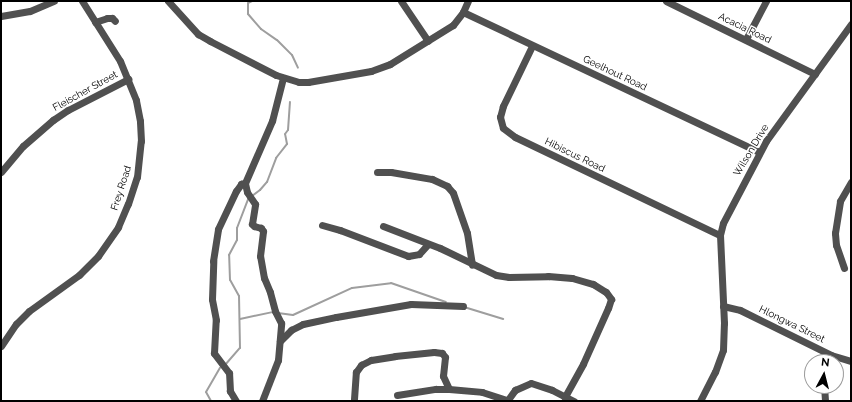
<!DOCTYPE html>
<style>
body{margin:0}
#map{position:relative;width:852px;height:402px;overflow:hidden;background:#fff;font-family:Raleway,sans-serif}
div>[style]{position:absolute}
.stream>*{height:2px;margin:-1px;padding:0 1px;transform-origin:1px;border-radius:1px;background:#9e9e9e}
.minor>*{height:7px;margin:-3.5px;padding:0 3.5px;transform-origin:3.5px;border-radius:3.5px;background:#505050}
span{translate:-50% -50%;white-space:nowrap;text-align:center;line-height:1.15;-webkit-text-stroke:3px #fff;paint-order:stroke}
.street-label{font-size:10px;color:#000}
.frame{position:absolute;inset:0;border:2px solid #000;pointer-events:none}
.north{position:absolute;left:804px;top:354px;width:40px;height:40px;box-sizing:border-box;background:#fff;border:1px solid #999;border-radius:50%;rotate:7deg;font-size:11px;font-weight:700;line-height:16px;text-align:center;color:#000}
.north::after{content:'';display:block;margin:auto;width:14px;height:18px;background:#000;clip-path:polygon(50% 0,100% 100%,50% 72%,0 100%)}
</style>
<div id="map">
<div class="stream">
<div style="left:252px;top:1px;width:4px;rotate:153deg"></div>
<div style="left:248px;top:3px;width:11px;rotate:90deg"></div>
<div style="left:248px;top:14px;width:20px;rotate:49deg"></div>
<div style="left:261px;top:29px;width:19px;rotate:35deg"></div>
<div style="left:277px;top:40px;width:21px;rotate:45deg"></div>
<div style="left:292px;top:55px;width:14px;rotate:65deg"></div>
<div style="left:464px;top:307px;width:41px;rotate:17.1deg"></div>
<div style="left:278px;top:313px;width:15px;rotate:8deg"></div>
<div style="left:293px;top:315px;width:65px;rotate:-24.6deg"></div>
<div style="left:352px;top:288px;width:39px;rotate:-7deg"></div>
<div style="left:391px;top:283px;width:58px;rotate:19.1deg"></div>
<div style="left:240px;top:319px;width:33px;rotate:-12deg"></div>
<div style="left:225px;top:365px;width:23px;rotate:-49deg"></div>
<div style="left:240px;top:348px;width:52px;rotate:-91.1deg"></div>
<div style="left:239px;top:296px;width:18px;rotate:-119deg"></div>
<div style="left:230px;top:280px;width:25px;rotate:-92deg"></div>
<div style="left:229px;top:255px;width:17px;rotate:-62deg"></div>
<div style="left:237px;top:240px;width:12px;rotate:-90deg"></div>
<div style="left:237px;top:228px;width:31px;rotate:-69deg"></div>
<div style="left:248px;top:199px;width:15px;rotate:-37deg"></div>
<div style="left:260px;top:190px;width:11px;rotate:-49deg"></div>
<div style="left:267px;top:182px;width:26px;rotate:-69deg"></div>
<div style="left:276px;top:158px;width:18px;rotate:-52deg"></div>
<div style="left:287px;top:144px;width:10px;rotate:-101deg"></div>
<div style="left:285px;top:134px;width:5px;rotate:-53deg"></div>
<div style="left:288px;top:130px;width:28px;rotate:-86deg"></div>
<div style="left:211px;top:401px;width:10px;rotate:-119deg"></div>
<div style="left:206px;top:392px;width:28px;rotate:-60deg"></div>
</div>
<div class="minor">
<div style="left:168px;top:1px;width:45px;rotate:47.7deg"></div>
<div style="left:198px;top:34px;width:14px;rotate:30deg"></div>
<div style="left:210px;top:41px;width:74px;rotate:27.3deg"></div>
<div style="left:276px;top:75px;width:24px;rotate:17deg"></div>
<div style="left:299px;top:82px;width:9px"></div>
<div style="left:308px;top:82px;width:64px;rotate:-9.9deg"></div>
<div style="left:371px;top:71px;width:20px;rotate:-20deg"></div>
<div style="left:390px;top:64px;width:74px;rotate:-31.8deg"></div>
<div style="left:453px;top:25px;width:16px;rotate:-52deg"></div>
<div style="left:463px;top:12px;width:12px;rotate:-66deg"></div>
<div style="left:401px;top:1px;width:48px;rotate:56deg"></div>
<div style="left:666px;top:1px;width:166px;rotate:26.1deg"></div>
<div style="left:463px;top:12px;width:327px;rotate:25.3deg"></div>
<div style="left:1px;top:16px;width:29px;rotate:-10deg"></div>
<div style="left:30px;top:11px;width:26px;rotate:-23deg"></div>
<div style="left:95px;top:22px;width:13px;rotate:-18deg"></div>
<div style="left:107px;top:18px;width:5px"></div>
<div style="left:112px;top:18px;width:4px;rotate:45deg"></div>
<div style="left:746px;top:39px;width:43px;rotate:-62.2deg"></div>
<div style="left:532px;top:46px;width:67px;rotate:115.8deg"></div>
<div style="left:503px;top:106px;width:11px;rotate:105deg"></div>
<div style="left:500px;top:117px;width:11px;rotate:75deg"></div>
<div style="left:503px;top:128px;width:15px;rotate:37deg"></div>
<div style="left:515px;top:137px;width:227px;rotate:25.6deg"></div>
<div style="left:1px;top:172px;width:34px;rotate:-50deg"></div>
<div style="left:23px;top:146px;width:40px;rotate:-41deg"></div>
<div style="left:53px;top:120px;width:18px;rotate:-34deg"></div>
<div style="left:68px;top:110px;width:68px;rotate:-27.3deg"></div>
<div style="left:377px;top:172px;width:14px"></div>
<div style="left:391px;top:172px;width:42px;rotate:9.7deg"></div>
<div style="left:432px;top:179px;width:17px;rotate:25deg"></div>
<div style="left:447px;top:186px;width:9px;rotate:49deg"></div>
<div style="left:453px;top:193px;width:42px;rotate:70.7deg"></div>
<div style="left:467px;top:233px;width:32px;rotate:81deg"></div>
<div style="left:322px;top:225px;width:19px;rotate:16deg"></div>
<div style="left:340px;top:230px;width:73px;rotate:20.9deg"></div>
<div style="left:408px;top:256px;width:11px;rotate:-10deg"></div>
<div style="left:419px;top:254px;width:13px;rotate:-48deg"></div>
<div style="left:383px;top:226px;width:61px;rotate:21.1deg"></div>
<div style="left:440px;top:248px;width:62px;rotate:25.7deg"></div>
<div style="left:496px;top:275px;width:13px;rotate:9deg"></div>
<div style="left:509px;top:277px;width:39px;rotate:-1deg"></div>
<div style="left:548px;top:276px;width:24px;rotate:5deg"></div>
<div style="left:572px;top:278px;width:22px;rotate:16deg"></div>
<div style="left:593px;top:284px;width:15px;rotate:32deg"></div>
<div style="left:606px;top:292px;width:9px;rotate:54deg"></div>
<div style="left:611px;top:299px;width:9px;rotate:108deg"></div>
<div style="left:608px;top:308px;width:61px;rotate:114.1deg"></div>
<div style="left:583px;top:364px;width:38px;rotate:119deg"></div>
<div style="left:844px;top:268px;width:24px;rotate:-109deg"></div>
<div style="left:836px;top:245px;width:12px;rotate:-95deg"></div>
<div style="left:835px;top:233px;width:32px;rotate:-81deg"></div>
<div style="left:840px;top:201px;width:22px;rotate:-60deg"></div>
<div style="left:723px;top:306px;width:17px;rotate:13deg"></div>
<div style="left:740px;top:310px;width:102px;rotate:26.3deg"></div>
<div style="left:831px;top:355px;width:21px;rotate:17deg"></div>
<div style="left:280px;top:341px;width:16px;rotate:-45deg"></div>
<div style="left:291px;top:330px;width:13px;rotate:-27deg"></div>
<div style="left:303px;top:324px;width:34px;rotate:-12deg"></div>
<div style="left:336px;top:317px;width:76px;rotate:-9.8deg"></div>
<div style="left:411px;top:304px;width:52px;rotate:2.2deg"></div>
<div style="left:1px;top:346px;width:27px;rotate:-56deg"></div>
<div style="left:16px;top:324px;width:18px;rotate:-45deg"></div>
<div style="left:29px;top:311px;width:62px;rotate:-35.8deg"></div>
<div style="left:79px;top:275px;width:27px;rotate:-45deg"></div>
<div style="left:98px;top:256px;width:35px;rotate:-55deg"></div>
<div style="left:118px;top:227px;width:25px;rotate:-67deg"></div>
<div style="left:128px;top:204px;width:28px;rotate:-72deg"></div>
<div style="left:137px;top:177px;width:36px;rotate:-84deg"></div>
<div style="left:141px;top:141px;width:20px;rotate:-93deg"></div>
<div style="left:140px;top:121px;width:21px;rotate:-101deg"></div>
<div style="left:136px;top:100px;width:42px;rotate:-112.3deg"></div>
<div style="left:120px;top:61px;width:71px;rotate:-122.3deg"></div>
<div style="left:824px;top:386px;width:15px;rotate:86deg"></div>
<div style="left:397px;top:395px;width:39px;rotate:-9deg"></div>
<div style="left:436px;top:389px;width:13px"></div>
<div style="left:449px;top:389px;width:33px;rotate:5deg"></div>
<div style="left:482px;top:392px;width:26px;rotate:18deg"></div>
<div style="left:354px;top:399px;width:27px;rotate:-86deg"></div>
<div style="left:356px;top:372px;width:9px;rotate:-54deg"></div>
<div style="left:361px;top:365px;width:11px;rotate:-27deg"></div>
<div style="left:371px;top:360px;width:24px;rotate:-9deg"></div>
<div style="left:395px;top:356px;width:39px;rotate:-6deg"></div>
<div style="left:434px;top:352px;width:8px;rotate:7deg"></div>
<div style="left:442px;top:353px;width:5px;rotate:53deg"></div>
<div style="left:445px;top:357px;width:19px;rotate:96deg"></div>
<div style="left:443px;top:376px;width:14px;rotate:65deg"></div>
<div style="left:236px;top:401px;width:12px;rotate:-121deg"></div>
<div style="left:230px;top:391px;width:18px;rotate:-93deg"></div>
<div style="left:229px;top:373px;width:25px;rotate:-127deg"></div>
<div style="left:214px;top:353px;width:33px;rotate:-87deg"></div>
<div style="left:216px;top:320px;width:21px;rotate:-101deg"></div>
<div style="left:212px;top:299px;width:38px;rotate:-88deg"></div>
<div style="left:213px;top:261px;width:32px;rotate:-81deg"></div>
<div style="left:218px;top:229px;width:42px;rotate:-64.7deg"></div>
<div style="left:236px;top:191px;width:9px;rotate:-54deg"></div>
<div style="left:241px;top:184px;width:4px;rotate:-14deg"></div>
<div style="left:262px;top:401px;width:44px;rotate:-68.7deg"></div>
<div style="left:278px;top:360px;width:37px;rotate:-85deg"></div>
<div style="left:281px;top:323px;width:13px;rotate:-117deg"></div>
<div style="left:275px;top:311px;width:20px;rotate:-105deg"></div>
<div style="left:270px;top:292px;width:15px;rotate:-113deg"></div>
<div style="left:264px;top:278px;width:22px;rotate:-100deg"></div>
<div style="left:260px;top:256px;width:25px;rotate:-83deg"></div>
<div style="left:263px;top:231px;width:4px;rotate:-124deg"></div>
<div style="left:261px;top:228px;width:7px;rotate:-164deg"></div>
<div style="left:254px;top:226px;width:3px;rotate:-135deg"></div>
<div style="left:252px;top:224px;width:20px;rotate:-81deg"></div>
<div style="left:255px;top:204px;width:14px;rotate:-124deg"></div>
<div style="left:247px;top:192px;width:9px;rotate:-103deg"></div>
<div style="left:245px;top:183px;width:68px;rotate:-66.5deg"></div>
<div style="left:272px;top:121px;width:44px;rotate:-75.7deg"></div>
<div style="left:507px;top:401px;width:14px;rotate:-54deg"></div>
<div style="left:515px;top:390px;width:17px;rotate:-24deg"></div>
<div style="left:531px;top:383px;width:22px;rotate:18deg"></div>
<div style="left:552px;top:390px;width:25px;rotate:27deg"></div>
<div style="left:700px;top:401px;width:33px;rotate:-63deg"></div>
<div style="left:715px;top:372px;width:23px;rotate:-70deg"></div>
<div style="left:723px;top:350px;width:27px;rotate:-88deg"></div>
<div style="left:724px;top:323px;width:88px;rotate:-92.6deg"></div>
<div style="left:720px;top:235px;width:12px;rotate:-76deg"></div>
<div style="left:723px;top:223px;width:93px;rotate:-62.3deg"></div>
<div style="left:766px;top:141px;width:145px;rotate:-54deg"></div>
</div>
<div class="street-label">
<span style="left:745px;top:28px;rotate:26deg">Acacia Road</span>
<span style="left:615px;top:73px;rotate:25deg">Geelhout Road</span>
<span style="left:85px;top:91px;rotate:-29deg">Fleischer Street</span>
<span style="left:751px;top:150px;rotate:-59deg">Wilson Drive</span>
<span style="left:575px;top:155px;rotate:26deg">Hibiscus Road</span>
<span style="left:121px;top:188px;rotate:-72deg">Frey Road</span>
<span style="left:792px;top:324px;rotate:26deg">Hlongwa Street</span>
</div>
<div class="frame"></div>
<div class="north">N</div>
</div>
